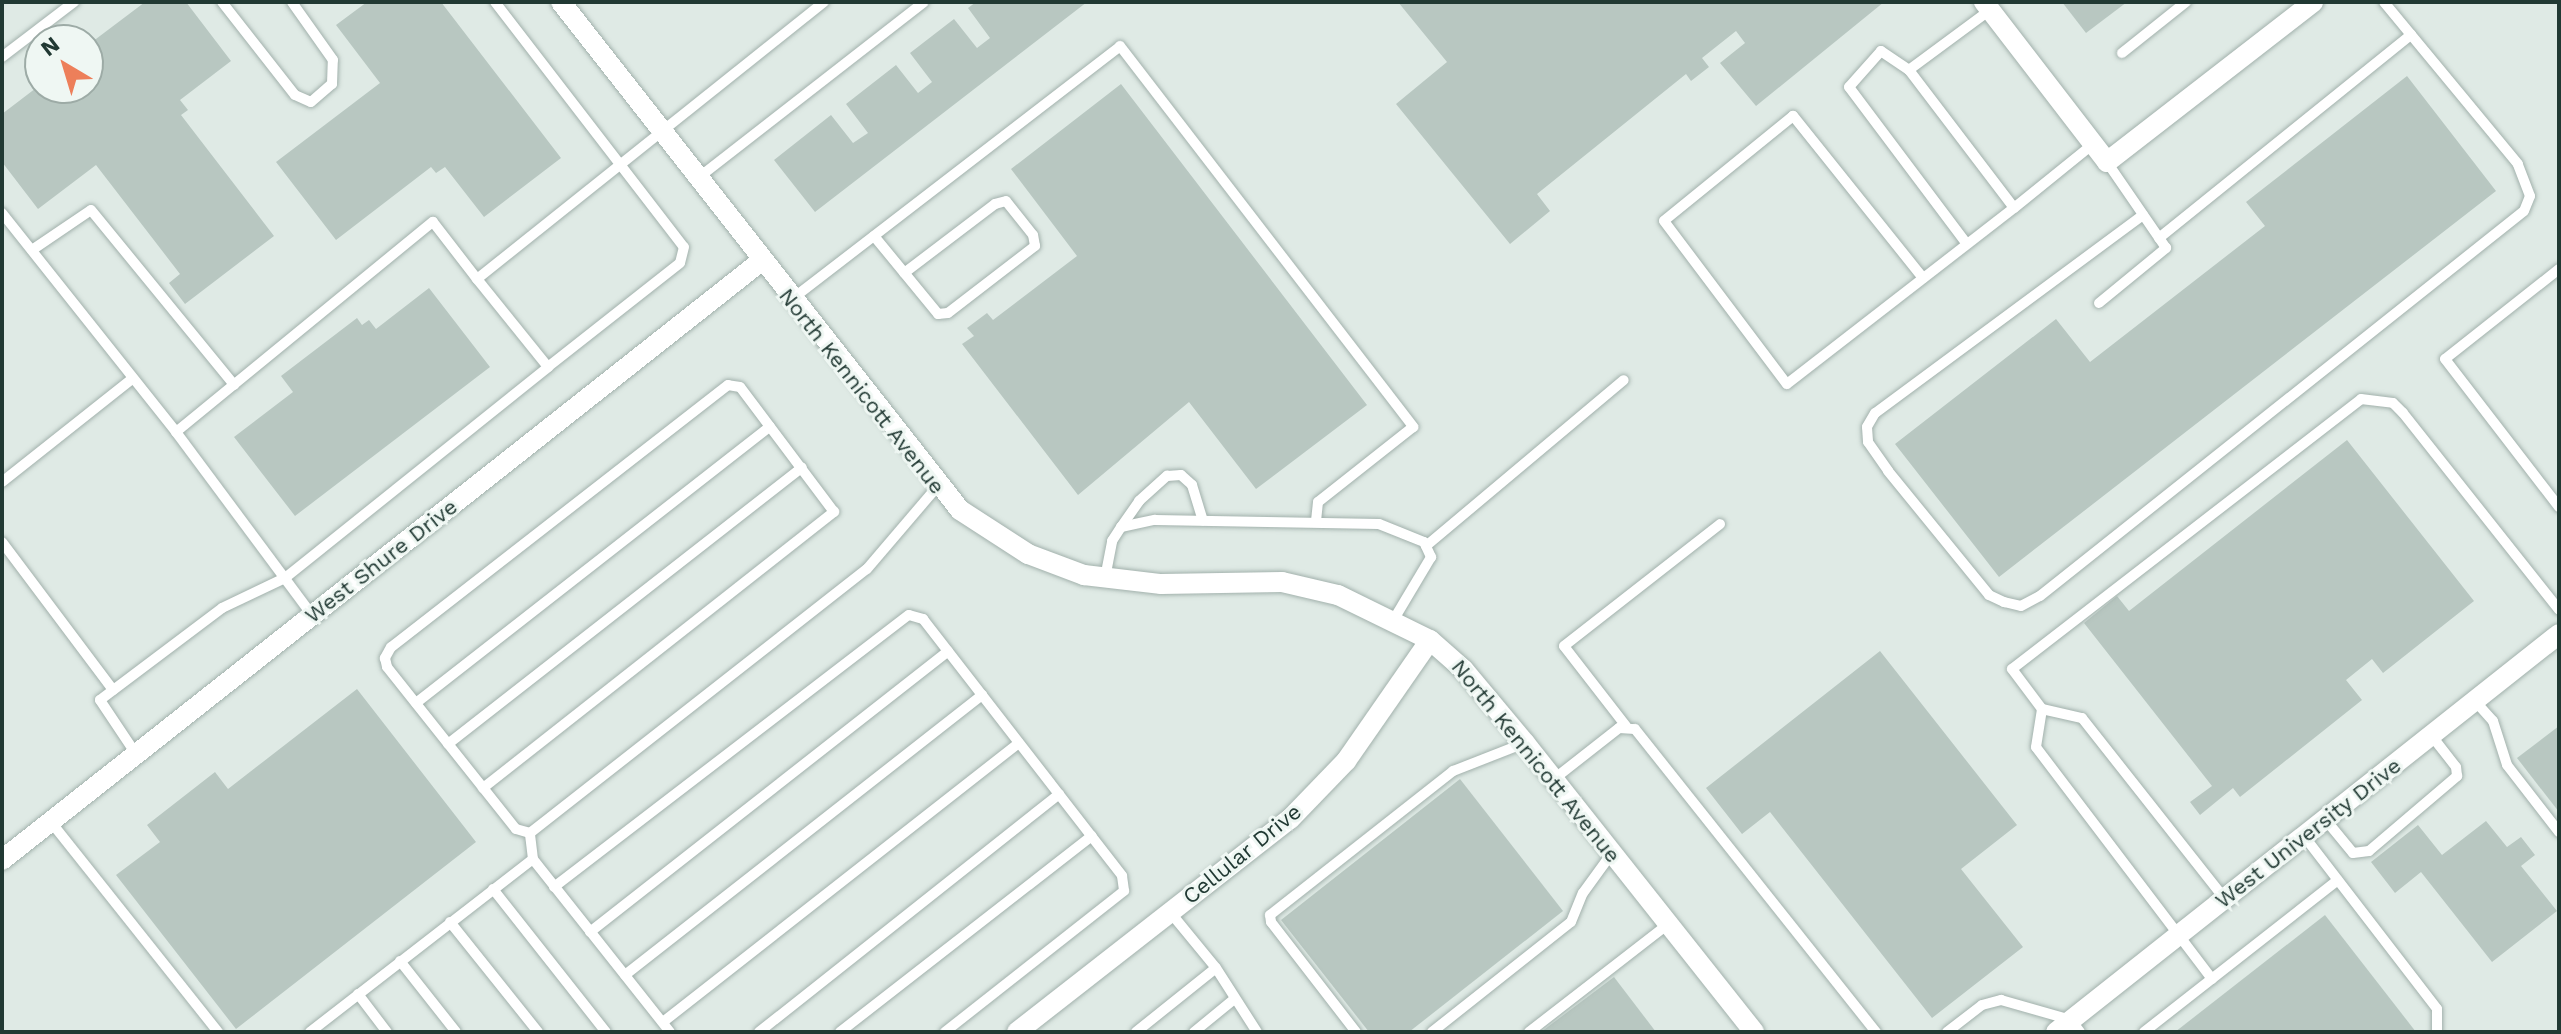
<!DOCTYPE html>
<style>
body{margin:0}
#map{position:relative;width:2561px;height:1034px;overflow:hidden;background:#dfeae5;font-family:"Work Sans",sans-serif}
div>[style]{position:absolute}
.building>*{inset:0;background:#b8c7c1}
.roads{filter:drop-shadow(0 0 2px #a2b1ac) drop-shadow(0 0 2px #a2b1ac)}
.lane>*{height:10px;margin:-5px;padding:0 5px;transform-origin:5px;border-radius:5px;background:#fff}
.street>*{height:20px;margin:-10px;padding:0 10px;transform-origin:10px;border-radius:10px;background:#fff}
span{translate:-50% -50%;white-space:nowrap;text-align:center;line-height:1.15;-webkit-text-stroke:6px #eff7f3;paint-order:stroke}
.street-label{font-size:22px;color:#213933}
.frame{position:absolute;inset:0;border:4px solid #213933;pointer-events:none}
.north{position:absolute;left:24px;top:24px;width:80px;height:80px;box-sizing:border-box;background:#eff7f3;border:2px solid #9daba6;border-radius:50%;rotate:322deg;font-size:22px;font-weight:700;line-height:32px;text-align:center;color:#213933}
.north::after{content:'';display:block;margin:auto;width:28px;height:36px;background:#ed7f5a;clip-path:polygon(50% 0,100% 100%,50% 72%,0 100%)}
</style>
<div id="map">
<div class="building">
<div style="clip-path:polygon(145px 2px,186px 2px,231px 61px,180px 100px,188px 110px,181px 115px,274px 236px,185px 304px,169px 283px,180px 274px,96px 165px,38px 209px,2px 162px,2px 114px,40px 85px,88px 88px,88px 45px)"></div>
<div style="clip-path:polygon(367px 2px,441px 2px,561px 158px,484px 217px,445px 167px,436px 173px,431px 167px,336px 240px,276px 162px,380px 83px,336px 25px)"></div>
<div style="clip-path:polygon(976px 2px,1087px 2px,815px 212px,774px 160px,831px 115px,853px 143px,868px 133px,846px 104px,896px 65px,918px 93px,932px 82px,910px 53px,954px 19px,977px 48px,990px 38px,968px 8px)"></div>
<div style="clip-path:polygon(1398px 2px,1884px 2px,1756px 106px,1720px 63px,1745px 43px,1736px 31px,1702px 58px,1709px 67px,1691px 81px,1686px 74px,1537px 194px,1550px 211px,1510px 244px,1396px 104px,1447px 62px)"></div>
<div style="clip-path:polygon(2062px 2px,2127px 2px,2086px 33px)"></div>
<div style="clip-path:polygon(2407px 76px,2496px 191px,1999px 577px,1895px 444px,2056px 319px,2090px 362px,2265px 226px,2246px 202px)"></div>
<div style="clip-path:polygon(1121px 84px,1367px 405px,1256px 489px,1189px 402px,1078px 495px,962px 344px,974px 336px,967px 328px,987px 313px,993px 320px,1077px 256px,1011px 169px)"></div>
<div style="clip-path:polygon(429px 288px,490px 367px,295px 516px,234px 437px,293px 392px,281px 376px,357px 318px,362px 325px,369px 320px,376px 329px)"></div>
<div style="clip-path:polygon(2347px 440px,2474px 601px,2383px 673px,2372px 659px,2346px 680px,2362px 700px,2240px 797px,2233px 788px,2200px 815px,2190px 802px,2212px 786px,2084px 623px,2117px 596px,2129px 611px)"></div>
<div style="clip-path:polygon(1880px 651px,2017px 825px,1961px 869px,2023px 947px,1932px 1018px,1770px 812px,1742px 834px,1706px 788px)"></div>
<div style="clip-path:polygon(357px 689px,476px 842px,236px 1029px,116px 875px,160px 842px,147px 825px,215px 772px,228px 789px)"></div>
<div style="clip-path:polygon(2559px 726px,2559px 812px,2517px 758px)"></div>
<div style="clip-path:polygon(1460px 779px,1563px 911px,1409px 1032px,1369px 1032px,1281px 920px)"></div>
<div style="clip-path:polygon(2486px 821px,2507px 847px,2521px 837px,2535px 855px,2521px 866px,2557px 911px,2492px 962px,2421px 872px,2395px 893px,2371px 862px,2418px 825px,2442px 855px)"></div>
<div style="clip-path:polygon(2325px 915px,2416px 1032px,2175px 1032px)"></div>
<div style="clip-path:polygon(1614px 977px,1656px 1032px,1541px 1032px)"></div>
</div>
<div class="roads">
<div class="lane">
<div style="left:222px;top:2px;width:118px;rotate:51.9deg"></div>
<div style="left:295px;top:95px;width:17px;rotate:24deg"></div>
<div style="left:311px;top:102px;width:28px;rotate:-41deg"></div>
<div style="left:332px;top:84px;width:24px;rotate:-88deg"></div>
<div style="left:333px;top:60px;width:71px;rotate:-125.3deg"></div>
<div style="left:495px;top:2px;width:309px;rotate:52.4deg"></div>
<div style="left:684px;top:247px;width:16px;rotate:104deg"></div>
<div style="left:680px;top:263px;width:168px;rotate:141.8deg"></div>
<div style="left:1990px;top:10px;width:101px;rotate:143.5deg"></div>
<div style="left:1909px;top:70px;width:173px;rotate:52.7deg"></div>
<div style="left:2014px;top:208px;width:102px;rotate:-39deg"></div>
<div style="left:2122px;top:53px;width:82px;rotate:-38.6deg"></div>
<div style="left:2px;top:57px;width:91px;rotate:-37.4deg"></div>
<div style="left:1909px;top:70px;width:34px;rotate:-146deg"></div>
<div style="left:1881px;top:51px;width:48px;rotate:131.6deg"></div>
<div style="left:1849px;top:87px;width:196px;rotate:53.1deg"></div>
<div style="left:698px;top:178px;width:286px;rotate:-37.9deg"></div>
<div style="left:2px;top:213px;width:280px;rotate:51.5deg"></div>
<div style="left:2143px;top:215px;width:333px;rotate:143.5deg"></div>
<div style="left:1875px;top:413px;width:16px;rotate:120deg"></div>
<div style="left:1867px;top:427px;width:15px;rotate:86deg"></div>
<div style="left:1868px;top:442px;width:35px;rotate:55deg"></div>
<div style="left:1888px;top:471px;width:160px;rotate:50.8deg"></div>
<div style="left:1989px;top:595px;width:17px;rotate:25deg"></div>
<div style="left:2004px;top:602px;width:17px;rotate:13deg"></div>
<div style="left:2021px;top:606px;width:21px;rotate:-28deg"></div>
<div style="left:2040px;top:596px;width:618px;rotate:-38.5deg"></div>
<div style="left:2524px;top:211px;width:16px;rotate:-68deg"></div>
<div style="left:2530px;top:196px;width:34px;rotate:-111deg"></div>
<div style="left:2518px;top:164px;width:210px;rotate:-129.6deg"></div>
<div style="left:874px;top:236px;width:101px;rotate:50.6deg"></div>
<div style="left:938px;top:314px;width:10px;rotate:-6deg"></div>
<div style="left:948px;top:313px;width:110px;rotate:-37.6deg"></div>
<div style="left:1035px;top:246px;width:11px;rotate:-100deg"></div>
<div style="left:1033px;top:235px;width:43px;rotate:-128.5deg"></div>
<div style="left:1006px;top:201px;width:11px;rotate:165deg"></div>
<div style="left:995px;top:204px;width:114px;rotate:142.8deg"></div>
<div style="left:2159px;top:238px;width:324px;rotate:-38.9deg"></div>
<div style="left:32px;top:250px;width:71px;rotate:-34.1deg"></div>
<div style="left:91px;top:210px;width:226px;rotate:50.7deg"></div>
<div style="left:2559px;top:269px;width:145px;rotate:141.7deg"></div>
<div style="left:2445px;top:359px;width:187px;rotate:52.4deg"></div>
<div style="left:1923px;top:278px;width:208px;rotate:-128.7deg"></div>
<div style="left:1793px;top:116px;width:166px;rotate:140.9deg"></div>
<div style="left:1664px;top:221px;width:204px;rotate:53deg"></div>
<div style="left:1787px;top:384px;width:287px;rotate:-37.8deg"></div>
<div style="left:792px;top:299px;width:414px;rotate:-37.6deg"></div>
<div style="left:1120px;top:46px;width:481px;rotate:52.4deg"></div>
<div style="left:1413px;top:427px;width:121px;rotate:141.7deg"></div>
<div style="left:1318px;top:502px;width:20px;rotate:96deg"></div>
<div style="left:2099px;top:303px;width:87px;rotate:-39.4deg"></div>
<div style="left:2166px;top:248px;width:104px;rotate:-124.5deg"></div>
<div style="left:2px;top:482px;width:167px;rotate:-38.4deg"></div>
<div style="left:1121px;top:527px;width:32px;rotate:-55deg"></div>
<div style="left:1139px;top:501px;width:38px;rotate:-42deg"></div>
<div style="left:1167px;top:476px;width:14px;rotate:-4deg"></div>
<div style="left:1181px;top:475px;width:15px;rotate:42deg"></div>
<div style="left:1192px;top:485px;width:37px;rotate:73deg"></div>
<div style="left:2px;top:542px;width:185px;rotate:53.1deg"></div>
<div style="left:1426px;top:546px;width:258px;rotate:-40deg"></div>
<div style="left:1105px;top:578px;width:38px;rotate:-79deg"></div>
<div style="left:1112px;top:541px;width:17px;rotate:-57deg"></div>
<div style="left:1121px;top:527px;width:35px;rotate:-12deg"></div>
<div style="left:1155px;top:520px;width:224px;rotate:1deg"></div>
<div style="left:1379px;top:524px;width:48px;rotate:21.8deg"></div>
<div style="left:1424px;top:542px;width:17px;rotate:65deg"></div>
<div style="left:1431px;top:557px;width:72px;rotate:120.8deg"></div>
<div style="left:312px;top:615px;width:228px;rotate:-126.6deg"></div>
<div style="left:176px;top:432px;width:332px;rotate:-39.3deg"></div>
<div style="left:433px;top:222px;width:72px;rotate:52.3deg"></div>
<div style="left:477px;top:279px;width:444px;rotate:-38.6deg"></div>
<div style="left:2475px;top:701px;width:27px;rotate:48deg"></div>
<div style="left:2493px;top:721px;width:46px;rotate:72.3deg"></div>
<div style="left:2507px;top:765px;width:85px;rotate:52.2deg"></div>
<div style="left:416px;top:703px;width:449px;rotate:-38deg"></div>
<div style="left:2042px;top:709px;width:50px;rotate:-126.9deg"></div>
<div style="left:2012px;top:669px;width:441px;rotate:-37.7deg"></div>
<div style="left:2361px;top:399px;width:32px;rotate:7deg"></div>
<div style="left:2393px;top:403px;width:14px;rotate:45deg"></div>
<div style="left:2403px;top:413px;width:251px;rotate:51.6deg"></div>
<div style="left:1626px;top:726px;width:101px;rotate:-127.8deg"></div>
<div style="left:1564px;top:646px;width:198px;rotate:-38deg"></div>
<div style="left:448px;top:744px;width:449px;rotate:-38deg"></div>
<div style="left:136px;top:754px;width:65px;rotate:-123.7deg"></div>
<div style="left:100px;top:700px;width:153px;rotate:-37deg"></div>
<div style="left:222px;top:608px;width:70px;rotate:-25.5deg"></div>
<div style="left:285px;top:578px;width:337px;rotate:-38.7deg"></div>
<div style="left:548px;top:367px;width:113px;rotate:-128.9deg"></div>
<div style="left:1554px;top:779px;width:83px;rotate:-38.1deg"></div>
<div style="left:1619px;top:728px;width:16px;rotate:4deg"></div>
<div style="left:1635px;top:729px;width:387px;rotate:51.5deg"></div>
<div style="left:483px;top:788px;width:447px;rotate:-38.2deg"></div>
<div style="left:834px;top:512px;width:156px;rotate:-126.9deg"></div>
<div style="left:740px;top:387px;width:12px;rotate:-171deg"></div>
<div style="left:728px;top:385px;width:427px;rotate:142.1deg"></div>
<div style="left:391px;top:647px;width:13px;rotate:119deg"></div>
<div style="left:385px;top:658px;width:9px;rotate:77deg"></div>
<div style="left:387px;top:667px;width:207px;rotate:51.5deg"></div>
<div style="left:516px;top:829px;width:15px;rotate:16deg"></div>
<div style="left:2325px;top:819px;width:44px;rotate:50.5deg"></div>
<div style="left:2353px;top:853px;width:16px;rotate:-7deg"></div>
<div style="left:2369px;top:851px;width:116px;rotate:-40.4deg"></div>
<div style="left:2457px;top:776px;width:9px;rotate:-96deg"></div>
<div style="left:2456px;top:767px;width:41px;rotate:-128deg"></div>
<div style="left:51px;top:822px;width:268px;rotate:51.5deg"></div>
<div style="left:2304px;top:836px;width:218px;rotate:52.4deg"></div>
<div style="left:2437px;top:1009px;width:23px;rotate:90deg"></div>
<div style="left:554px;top:887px;width:447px;rotate:-37.5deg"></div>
<div style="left:909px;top:615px;width:15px;rotate:16deg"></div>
<div style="left:923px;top:619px;width:325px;rotate:52.2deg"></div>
<div style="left:1122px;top:876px;width:15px;rotate:82deg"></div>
<div style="left:1124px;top:891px;width:228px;rotate:141.8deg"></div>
<div style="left:493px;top:889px;width:182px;rotate:51.7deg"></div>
<div style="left:1170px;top:912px;width:72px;rotate:50.6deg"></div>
<div style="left:1216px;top:968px;width:76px;rotate:57.4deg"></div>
<div style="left:450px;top:922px;width:141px;rotate:51.3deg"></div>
<div style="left:590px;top:932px;width:455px;rotate:-38.1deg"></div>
<div style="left:400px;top:961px;width:90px;rotate:51.7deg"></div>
<div style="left:625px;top:975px;width:454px;rotate:-38.1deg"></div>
<div style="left:2212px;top:979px;width:291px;rotate:-127.2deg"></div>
<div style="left:2036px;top:747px;width:38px;rotate:-81deg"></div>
<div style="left:2042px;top:709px;width:41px;rotate:12.7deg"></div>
<div style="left:2082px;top:718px;width:231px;rotate:51.7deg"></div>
<div style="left:358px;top:994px;width:48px;rotate:52.7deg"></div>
<div style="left:663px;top:1022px;width:452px;rotate:-38.1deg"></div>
<div style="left:310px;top:1032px;width:282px;rotate:-37.8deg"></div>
<div style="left:670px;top:1032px;width:221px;rotate:-128.4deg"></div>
<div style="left:533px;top:859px;width:26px;rotate:-97deg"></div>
<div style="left:530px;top:833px;width:428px;rotate:-38.1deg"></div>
<div style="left:867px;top:569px;width:108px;rotate:-49.5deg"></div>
<div style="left:759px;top:1032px;width:383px;rotate:-38.4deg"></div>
<div style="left:840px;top:1032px;width:319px;rotate:-37.9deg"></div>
<div style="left:1136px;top:1032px;width:102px;rotate:-38.7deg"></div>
<div style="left:1194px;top:1032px;width:50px;rotate:-39.4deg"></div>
<div style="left:1356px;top:1032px;width:139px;rotate:-127.7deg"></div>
<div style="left:1271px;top:922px;width:7px;rotate:-98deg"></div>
<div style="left:1270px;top:915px;width:233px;rotate:-38.2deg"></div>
<div style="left:1453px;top:771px;width:77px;rotate:-21.3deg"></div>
<div style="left:1432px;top:1032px;width:177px;rotate:-38.4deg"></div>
<div style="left:1571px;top:922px;width:31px;rotate:-68deg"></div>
<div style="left:1583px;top:893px;width:49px;rotate:-54.1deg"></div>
<div style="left:1529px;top:1032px;width:176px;rotate:-37.8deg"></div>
<div style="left:1947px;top:1032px;width:44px;rotate:-37.6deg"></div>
<div style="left:1982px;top:1005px;width:20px;rotate:-15deg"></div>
<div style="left:2001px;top:1000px;width:73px;rotate:15.9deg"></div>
<div style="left:2071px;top:1020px;width:15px;rotate:53deg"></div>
<div style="left:2144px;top:1032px;width:246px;rotate:-38.1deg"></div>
</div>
<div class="street">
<div style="left:561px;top:2px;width:646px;rotate:51.85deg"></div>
<div style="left:960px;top:510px;width:81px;rotate:32.9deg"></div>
<div style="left:1028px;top:554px;width:60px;rotate:20.6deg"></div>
<div style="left:1084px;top:575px;width:78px;rotate:6.7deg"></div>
<div style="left:1161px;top:584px;width:121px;rotate:-0.9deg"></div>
<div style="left:1282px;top:582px;width:57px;rotate:13.1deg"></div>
<div style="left:1338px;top:595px;width:102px;rotate:26.1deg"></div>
<div style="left:1430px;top:640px;width:45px;rotate:41.4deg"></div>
<div style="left:1464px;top:670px;width:95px;rotate:50.1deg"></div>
<div style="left:1525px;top:743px;width:369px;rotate:51.6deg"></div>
<div style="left:1984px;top:2px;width:202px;rotate:52.4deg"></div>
<div style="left:2107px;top:162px;width:261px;rotate:-37.8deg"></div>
<div style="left:2px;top:860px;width:965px;rotate:-38.27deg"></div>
<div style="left:1017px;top:1032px;width:346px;rotate:-38deg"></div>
<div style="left:1290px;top:819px;width:81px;rotate:-46deg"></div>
<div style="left:1346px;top:761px;width:147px;rotate:-55.2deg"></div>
<div style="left:2056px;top:1032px;width:641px;rotate:-38.35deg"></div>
</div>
</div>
<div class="street-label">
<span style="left:862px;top:391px;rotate:52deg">North Kennicott Avenue</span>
<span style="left:381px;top:561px;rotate:-38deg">West Shure Drive</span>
<span style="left:1536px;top:761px;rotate:51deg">North Kennicott Avenue</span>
<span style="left:2308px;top:833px;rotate:-38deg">West University Drive</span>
<span style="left:1242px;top:854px;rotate:-39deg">Cellular Drive</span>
</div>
<div class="frame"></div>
<div class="north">N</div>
</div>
